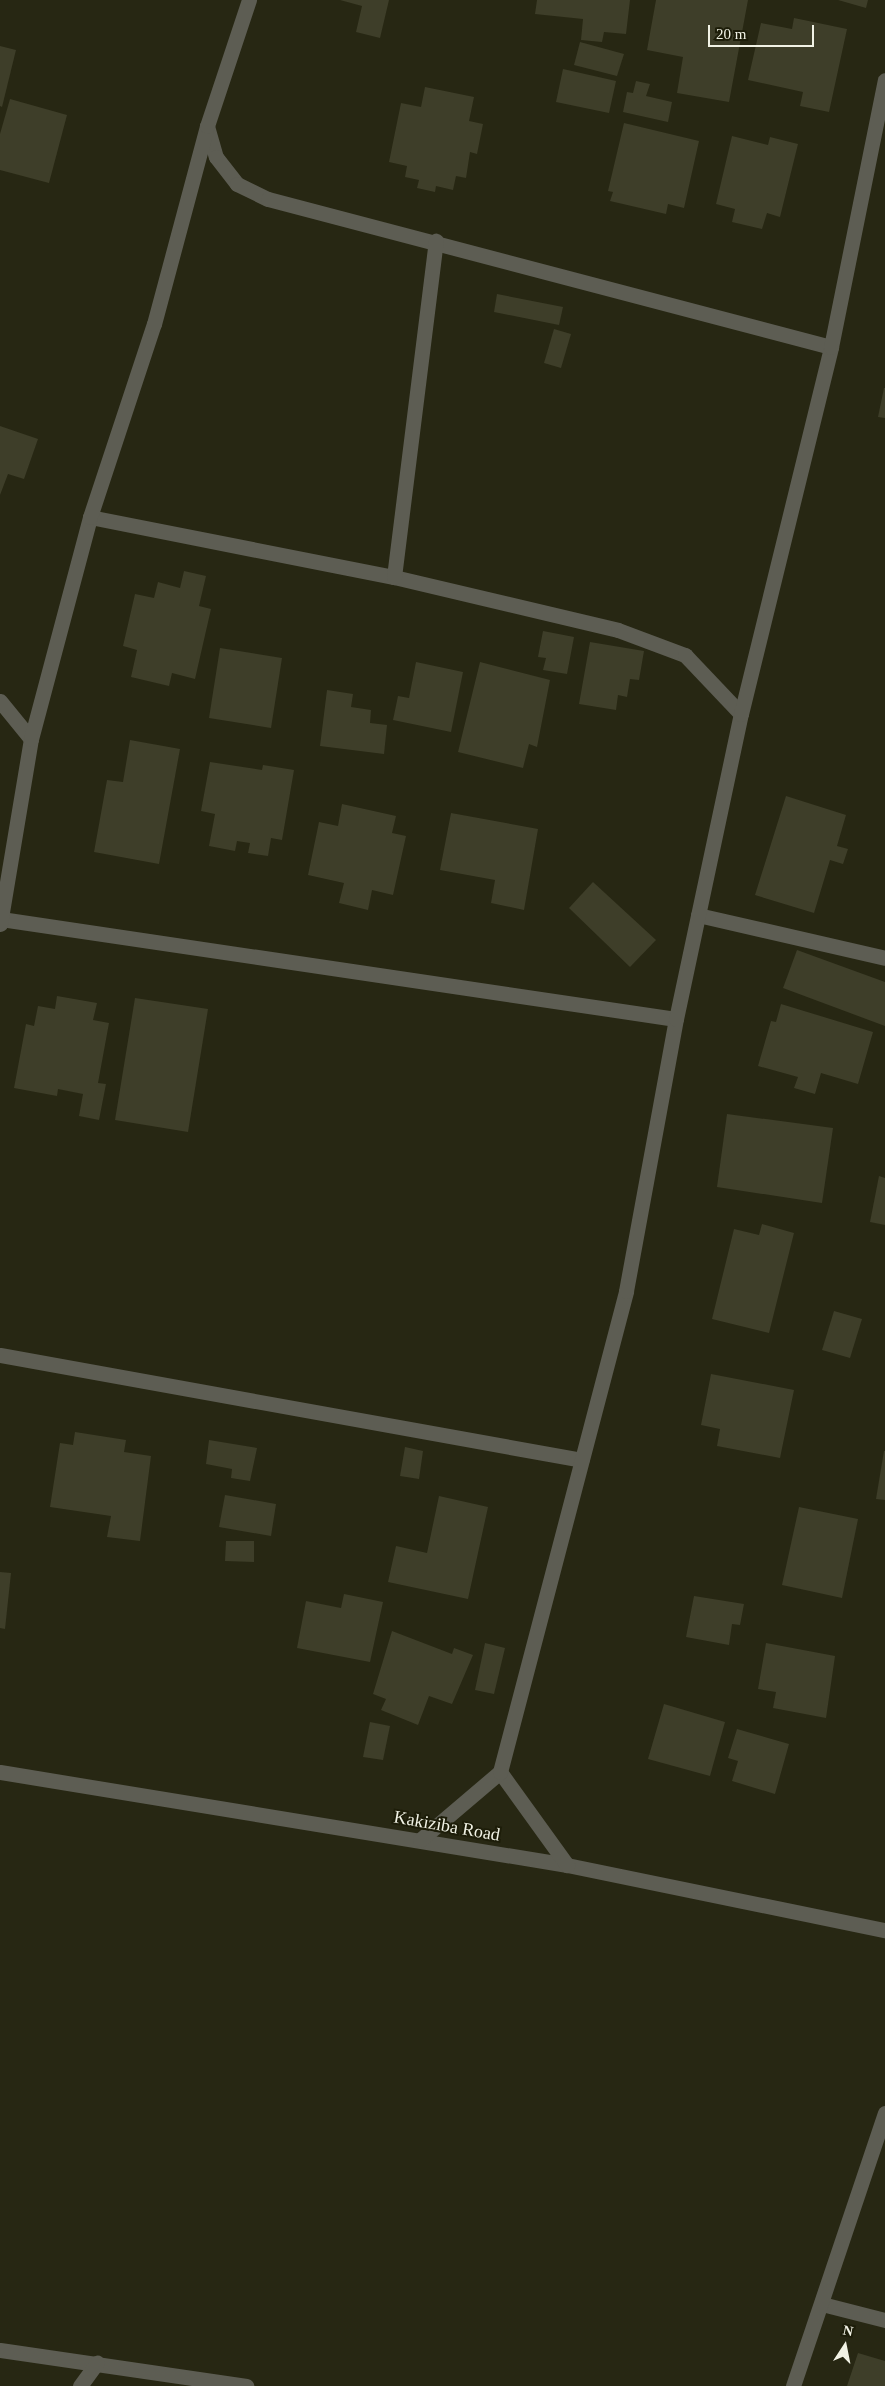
<!DOCTYPE html>
<style>
body{margin:0}
#map{position:relative;width:885px;height:2386px;overflow:hidden;background:#272713;font-family:Georgia,serif}
div>[style]{position:absolute}
.building>*{inset:0;background:#3e3e29}
.street>*{height:15px;margin:-7.5px;padding:0 7.5px;transform-origin:7.5px;border-radius:7.5px;background:#5d5d53}
span{translate:-50% -50%;white-space:nowrap;text-align:center;line-height:1.15;-webkit-text-stroke:4px #1d1d09;paint-order:stroke}
.street-label{font-size:18px;color:#f1f2e5}
.north{position:absolute;left:820px;top:2321px;width:50px;height:50px;-webkit-text-stroke:4px #1d1d09;paint-order:stroke;rotate:11deg;font-size:14px;font-weight:700;line-height:20px;text-align:center;color:#f1f2e5}
.north::after{content:'';display:block;margin:auto;width:18px;height:22px;background:#f1f2e5;clip-path:polygon(50% 0,100% 100%,50% 72%,0 100%)}
.scale{position:absolute;left:708px;top:25px;width:106px;height:22px;box-sizing:border-box;border:2px solid #f1f2e5;border-top:0;padding-left:6px;font-size:15px;line-height:18px;white-space:nowrap;color:#f1f2e5;-webkit-text-stroke:4px #1d1d09;paint-order:stroke}
</style>
<div id="map">
<div class="building">
<div style="clip-path:polygon(340px 0,389px 0,380px 38px,356px 32px,362px 6px)"></div>
<div style="clip-path:polygon(537px 0,630px 0,626px 34px,604px 32px,602px 42px,581px 40px,583px 19px,535px 14px)"></div>
<div style="clip-path:polygon(656px 0,748px 0,729px 102px,677px 93px,683px 57px,647px 50px)"></div>
<div style="clip-path:polygon(838px 0,868px 0,866px 8px)"></div>
<div style="clip-path:polygon(794px 18px,847px 29px,829px 112px,800px 106px,803px 92px,748px 80px,761px 23px,792px 29px)"></div>
<div style="clip-path:polygon(580px 42px,624px 54px,617px 76px,574px 65px)"></div>
<div style="clip-path:polygon(0 46px,16px 50px,2px 107px,0 106px)"></div>
<div style="clip-path:polygon(563px 69px,616px 81px,609px 113px,556px 102px)"></div>
<div style="clip-path:polygon(636px 81px,650px 84px,646px 96px,672px 102px,668px 122px,623px 112px,627px 92px,633px 93px)"></div>
<div style="clip-path:polygon(425px 87px,474px 97px,469px 121px,483px 124px,477px 154px,470px 152px,466px 178px,456px 176px,453px 190px,436px 186px,435px 192px,417px 188px,419px 180px,405px 177px,407px 166px,389px 162px,401px 103px,421px 107px)"></div>
<div style="clip-path:polygon(10px 99px,67px 115px,49px 183px,0 170px,0 134px)"></div>
<div style="clip-path:polygon(624px 123px,699px 141px,684px 208px,668px 204px,666px 214px,610px 201px,613px 192px,608px 191px)"></div>
<div style="clip-path:polygon(732px 136px,768px 145px,770px 137px,798px 144px,780px 217px,767px 213px,762px 229px,732px 222px,735px 209px,716px 204px)"></div>
<div style="clip-path:polygon(497px 294px,563px 307px,559px 325px,494px 312px)"></div>
<div style="clip-path:polygon(554px 329px,571px 334px,561px 368px,544px 363px)"></div>
<div style="clip-path:polygon(884px 388px,885px 388px,885px 418px,878px 417px)"></div>
<div style="clip-path:polygon(0 426px,38px 439px,24px 479px,8px 474px,0 495px)"></div>
<div style="clip-path:polygon(184px 571px,206px 576px,199px 606px,211px 609px,195px 679px,172px 673px,169px 686px,131px 677px,137px 650px,123px 646px,135px 594px,154px 598px,158px 582px,180px 588px)"></div>
<div style="clip-path:polygon(543px 631px,574px 637px,567px 674px,543px 670px,546px 658px,538px 657px)"></div>
<div style="clip-path:polygon(590px 642px,644px 651px,639px 680px,630px 679px,627px 697px,618px 695px,616px 710px,579px 704px)"></div>
<div style="clip-path:polygon(220px 648px,282px 658px,271px 728px,209px 718px)"></div>
<div style="clip-path:polygon(416px 662px,463px 672px,451px 732px,393px 720px,398px 696px,409px 698px)"></div>
<div style="clip-path:polygon(480px 662px,550px 680px,537px 747px,529px 744px,523px 768px,458px 752px)"></div>
<div style="clip-path:polygon(327px 690px,353px 694px,351px 707px,371px 710px,370px 723px,387px 725px,384px 754px,320px 746px)"></div>
<div style="clip-path:polygon(130px 740px,180px 749px,159px 864px,94px 852px,107px 780px,123px 782px)"></div>
<div style="clip-path:polygon(210px 762px,262px 770px,263px 765px,294px 770px,282px 840px,271px 838px,268px 856px,248px 853px,250px 843px,237px 841px,235px 851px,209px 846px,215px 814px,201px 811px)"></div>
<div style="clip-path:polygon(786px 796px,846px 815px,837px 846px,848px 849px,843px 864px,830px 860px,814px 913px,755px 895px)"></div>
<div style="clip-path:polygon(342px 804px,396px 816px,392px 833px,406px 836px,393px 895px,372px 890px,368px 910px,339px 903px,344px 883px,308px 875px,319px 822px,338px 826px)"></div>
<div style="clip-path:polygon(451px 813px,538px 829px,524px 910px,491px 903px,495px 880px,440px 870px)"></div>
<div style="clip-path:polygon(593px 882px,656px 940px,630px 967px,569px 908px)"></div>
<div style="clip-path:polygon(797px 950px,885px 982px,885px 1026px,783px 988px)"></div>
<div style="clip-path:polygon(57px 996px,97px 1003px,93px 1020px,109px 1023px,98px 1083px,106px 1084px,99px 1120px,79px 1116px,83px 1094px,58px 1089px,57px 1096px,14px 1088px,26px 1024px,34px 1026px,38px 1006px,55px 1009px)"></div>
<div style="clip-path:polygon(135px 998px,208px 1009px,188px 1132px,115px 1120px)"></div>
<div style="clip-path:polygon(781px 1004px,873px 1032px,858px 1084px,821px 1073px,815px 1094px,794px 1088px,798px 1077px,758px 1066px,771px 1021px,776px 1022px)"></div>
<div style="clip-path:polygon(727px 1114px,833px 1128px,822px 1203px,717px 1187px)"></div>
<div style="clip-path:polygon(879px 1176px,885px 1178px,885px 1225px,870px 1222px)"></div>
<div style="clip-path:polygon(762px 1224px,794px 1233px,769px 1333px,712px 1319px,734px 1229px,759px 1235px)"></div>
<div style="clip-path:polygon(834px 1311px,862px 1319px,850px 1358px,822px 1350px)"></div>
<div style="clip-path:polygon(711px 1374px,794px 1390px,780px 1458px,717px 1446px,720px 1429px,701px 1425px)"></div>
<div style="clip-path:polygon(75px 1432px,126px 1440px,124px 1452px,151px 1456px,140px 1541px,107px 1537px,111px 1516px,50px 1507px,60px 1443px,73px 1445px)"></div>
<div style="clip-path:polygon(209px 1440px,257px 1448px,250px 1481px,231px 1478px,232px 1469px,206px 1464px)"></div>
<div style="clip-path:polygon(405px 1447px,423px 1451px,419px 1479px,400px 1476px)"></div>
<div style="clip-path:polygon(884px 1451px,885px 1451px,885px 1500px,876px 1499px)"></div>
<div style="clip-path:polygon(225px 1495px,276px 1504px,271px 1536px,219px 1527px)"></div>
<div style="clip-path:polygon(439px 1496px,488px 1507px,468px 1599px,388px 1582px,396px 1546px,427px 1553px)"></div>
<div style="clip-path:polygon(799px 1507px,858px 1519px,842px 1598px,782px 1585px)"></div>
<div style="clip-path:polygon(226px 1541px,254px 1541px,254px 1562px,225px 1561px)"></div>
<div style="clip-path:polygon(0 1572px,11px 1573px,5px 1629px,0 1628px)"></div>
<div style="clip-path:polygon(344px 1594px,383px 1602px,370px 1662px,297px 1648px,306px 1601px,341px 1608px)"></div>
<div style="clip-path:polygon(694px 1596px,744px 1604px,740px 1625px,732px 1624px,729px 1645px,686px 1637px)"></div>
<div style="clip-path:polygon(392px 1631px,452px 1654px,454px 1648px,473px 1655px,452px 1704px,429px 1696px,418px 1725px,381px 1710px,386px 1699px,373px 1694px)"></div>
<div style="clip-path:polygon(485px 1643px,505px 1648px,494px 1694px,475px 1690px)"></div>
<div style="clip-path:polygon(766px 1643px,835px 1656px,826px 1718px,773px 1708px,776px 1692px,758px 1689px)"></div>
<div style="clip-path:polygon(664px 1704px,725px 1722px,710px 1776px,648px 1759px)"></div>
<div style="clip-path:polygon(370px 1722px,390px 1726px,383px 1760px,363px 1757px)"></div>
<div style="clip-path:polygon(737px 1729px,789px 1744px,775px 1794px,732px 1781px,738px 1761px,728px 1758px)"></div>
<div style="clip-path:polygon(858px 2353px,885px 2361px,885px 2386px,847px 2386px)"></div>
</div>
<div class="street">
<div style="left:207px;top:126px;width:32px;rotate:74deg"></div>
<div style="left:216px;top:157px;width:34px;rotate:52deg"></div>
<div style="left:237px;top:184px;width:34px;rotate:26deg"></div>
<div style="left:268px;top:199px;width:582px;rotate:14.73deg"></div>
<div style="left:90px;top:517px;width:310px;rotate:11.2deg"></div>
<div style="left:394px;top:577px;width:230px;rotate:13.3deg"></div>
<div style="left:618px;top:630px;width:72px;rotate:20.5deg"></div>
<div style="left:685px;top:655px;width:81px;rotate:46.5deg"></div>
<div style="left:394px;top:577px;width:339px;rotate:-82.9deg"></div>
<div style="left:0;top:701px;width:49px;rotate:50.8deg"></div>
<div style="left:698px;top:915px;width:192px;rotate:12.9deg"></div>
<div style="left:1px;top:919px;width:682px;rotate:8.43deg"></div>
<div style="left:0;top:924px;width:188px;rotate:-80.5deg"></div>
<div style="left:31px;top:739px;width:230px;rotate:-75.1deg"></div>
<div style="left:90px;top:517px;width:203px;rotate:-71.7deg"></div>
<div style="left:154px;top:324px;width:205px;rotate:-75deg"></div>
<div style="left:207px;top:126px;width:133px;rotate:-71.6deg"></div>
<div style="left:0;top:1355px;width:591px;rotate:10.23deg"></div>
<div style="left:0;top:1772px;width:575px;rotate:9.31deg"></div>
<div style="left:567px;top:1865px;width:325px;rotate:11.6deg"></div>
<div style="left:500px;top:1772px;width:115px;rotate:54.2deg"></div>
<div style="left:420px;top:1840px;width:105px;rotate:-40.4deg"></div>
<div style="left:500px;top:1772px;width:497px;rotate:-75.3deg"></div>
<div style="left:626px;top:1291px;width:277px;rotate:-79.6deg"></div>
<div style="left:676px;top:1019px;width:312px;rotate:-78deg"></div>
<div style="left:741px;top:714px;width:378px;rotate:-76.2deg"></div>
<div style="left:831px;top:347px;width:272px;rotate:-78.6deg"></div>
<div style="left:822px;top:2304px;width:65px;rotate:14.3deg"></div>
<div style="left:0;top:2350px;width:249px;rotate:8.3deg"></div>
<div style="left:80px;top:2386px;width:29px;rotate:-54deg"></div>
<div style="left:793px;top:2386px;width:288px;rotate:-71.4deg"></div>
</div>
<div class="street-label">
<span style="left:447px;top:1826px;rotate:10deg">Kakiziba Road</span>
</div>
<div class="north">N</div>
<div class="scale">20 m</div>
</div>
